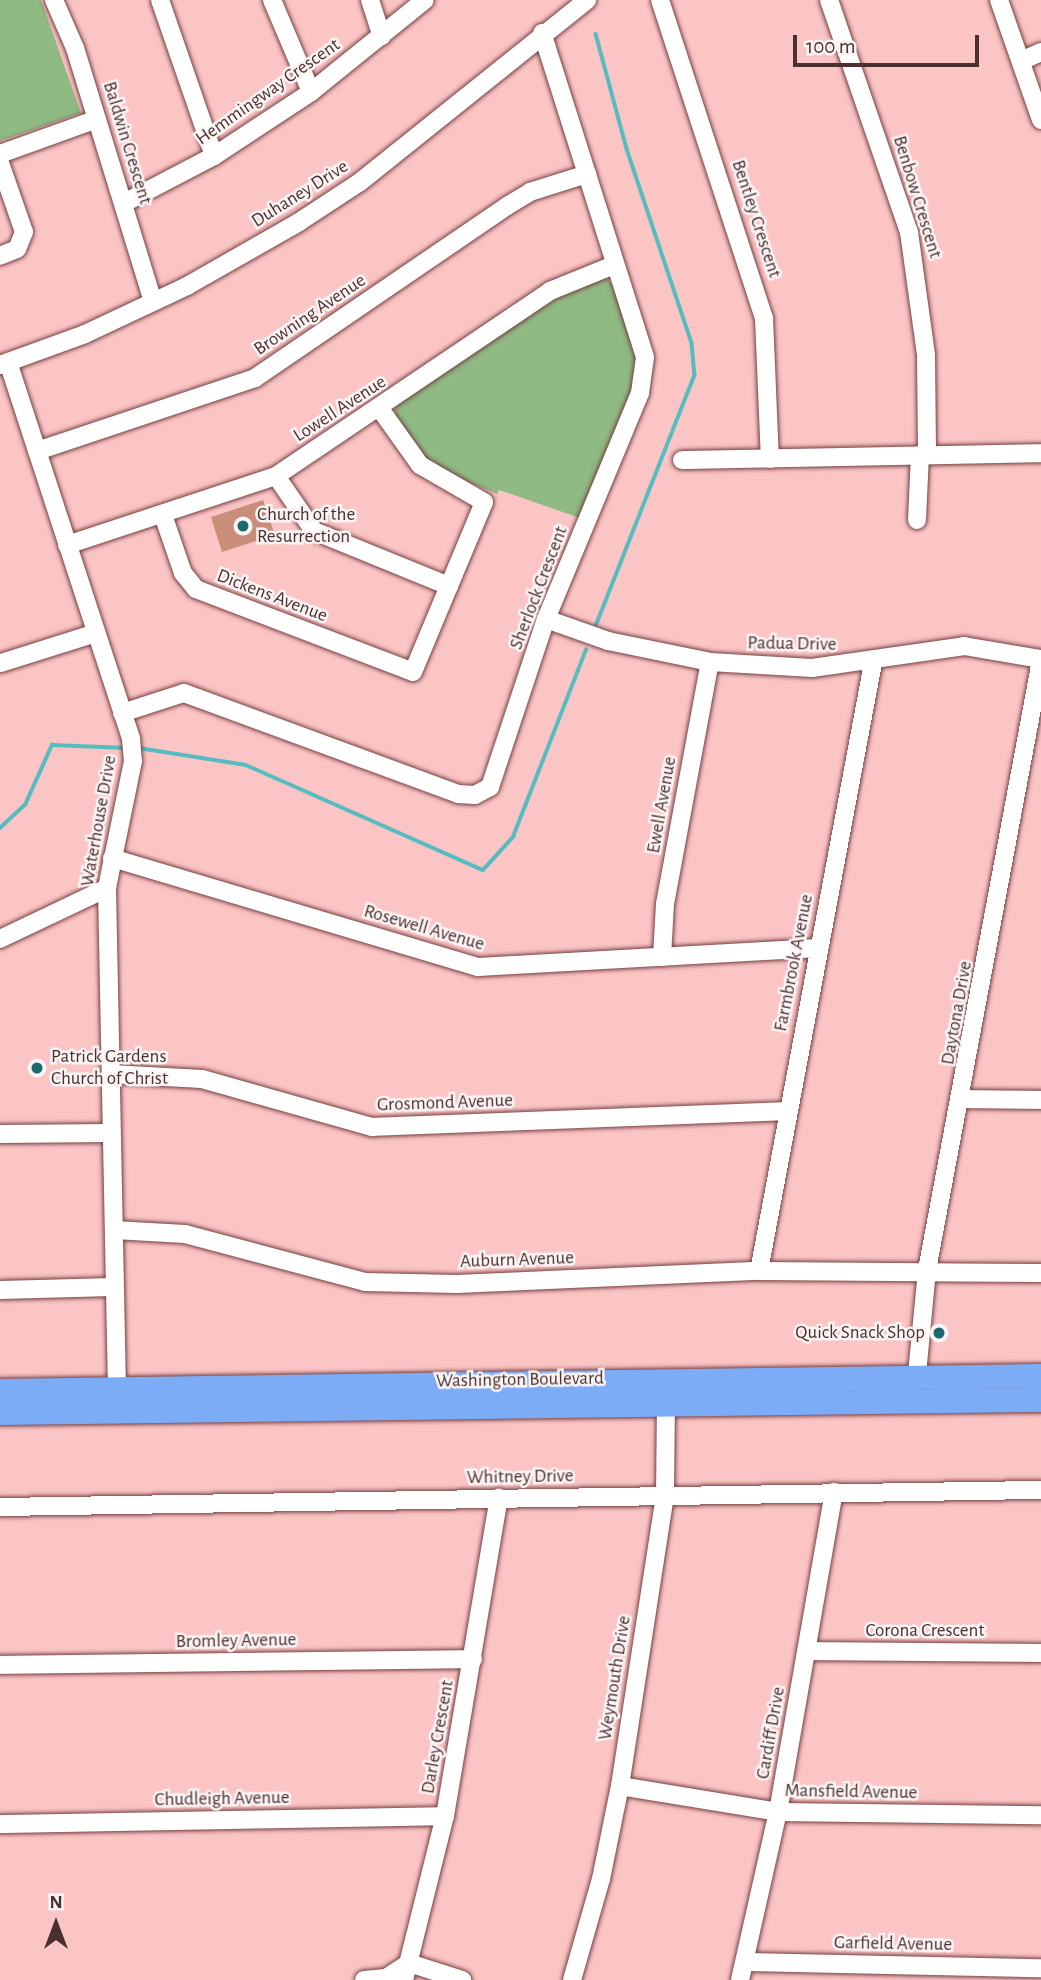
<!DOCTYPE html>
<style>
body{margin:0}
#map{position:relative;width:1041px;height:1980px;overflow:hidden;background:#fcc5c5;font-family:"Alegreya Sans",sans-serif}
div>[style]{position:absolute}
.green>*{inset:0;background:#8fba84}
.stream>*{height:3.5px;margin:-1.75px;padding:0 1.75px;transform-origin:1.75px;border-radius:1.75px;background:#57bcc0}
.building>*{inset:0;background:#c98e7a}
.roads{filter:drop-shadow(0 0 2px #763f40) drop-shadow(0 0 2px #763f40)}
.minor>*{height:18px;margin:-9px;padding:0 9px;transform-origin:9px;border-radius:9px;background:#fff}
.highway>*{height:24px;margin:-12px;padding:0 12px;transform-origin:12px;border-radius:12px;background:#7dacf7}
.dots>*{width:19px;height:19px;translate:-50% -50%;box-sizing:border-box;border:4px solid #fbf4f4;border-radius:50%}
span{translate:-50% -50%;white-space:nowrap;text-align:center;line-height:1.15;-webkit-text-stroke:5px #fbf4f4;paint-order:stroke}
.street-label{font-size:19px;color:#4b3030}
.poi-label{font-size:19px;color:#4b3030}
.left{translate:0 -50%;text-align:left}
.right{translate:-100% -50%;text-align:right}
.north{position:absolute;left:21px;top:1889px;width:70px;height:70px;-webkit-text-stroke:5px #fbf4f4;paint-order:stroke;rotate:0deg;font-size:19px;font-weight:700;line-height:28px;text-align:center;color:#4b3030}
.north::after{content:'';display:block;margin:auto;width:24px;height:32px;background:#4b3030;clip-path:polygon(50% 0,100% 100%,50% 72%,0 100%)}
.scale{position:absolute;left:793px;top:35px;width:186px;height:32px;box-sizing:border-box;border:4px solid #4b3030;border-top:0;padding-left:9px;font-size:21px;line-height:24px;white-space:nowrap;color:#4b3030;-webkit-text-stroke:5px #fbf4f4;paint-order:stroke}
</style>
<div id="map">
<div class="green">
<div style="clip-path:polygon(0 0,41px 0,81px 113px,0 141px)"></div>
<div style="clip-path:polygon(604px 277px,617px 288px,636px 354px,635px 380px,580px 518px,499px 490px,497px 494px,427px 464px,395px 416px,396px 404px,577px 283px)"></div>
</div>
<div class="stream">
<div style="left:596px;top:34px;width:119px;rotate:74.9deg"></div>
<div style="left:627px;top:149px;width:205px;rotate:71.5deg"></div>
<div style="left:692px;top:343px;width:32px;rotate:85deg"></div>
<div style="left:695px;top:375px;width:268px;rotate:111.5deg"></div>
<div style="left:139px;top:748px;width:108px;rotate:9deg"></div>
<div style="left:246px;top:765px;width:259px;rotate:23.9deg"></div>
<div style="left:483px;top:870px;width:45px;rotate:-47.7deg"></div>
<div style="left:513px;top:837px;width:201px;rotate:-68.7deg"></div>
<div style="left:0;top:828px;width:34px;rotate:-43deg"></div>
<div style="left:25px;top:805px;width:66px;rotate:-65.8deg"></div>
<div style="left:52px;top:745px;width:75px;rotate:2.3deg"></div>
</div>
<div class="building">
<div style="clip-path:polygon(263px 500px,275px 535px,222px 552px,211px 517px)"></div>
</div>
<div class="roads">
<div class="minor">
<div style="left:54px;top:0;width:52px;rotate:66.4deg"></div>
<div style="left:75px;top:48px;width:265px;rotate:72.9deg"></div>
<div style="left:160px;top:0;width:165px;rotate:70.9deg"></div>
<div style="left:272px;top:0;width:100px;rotate:67deg"></div>
<div style="left:370px;top:0;width:38px;rotate:72deg"></div>
<div style="left:660px;top:0;width:335px;rotate:71.9deg"></div>
<div style="left:764px;top:318px;width:141px;rotate:87.6deg"></div>
<div style="left:829px;top:0;width:245px;rotate:71deg"></div>
<div style="left:909px;top:232px;width:124px;rotate:82.1deg"></div>
<div style="left:926px;top:355px;width:100px;rotate:89.4deg"></div>
<div style="left:999px;top:0;width:127px;rotate:70.7deg"></div>
<div style="left:1021px;top:61px;width:22px;rotate:-24deg"></div>
<div style="left:0;top:154px;width:103px;rotate:-19.8deg"></div>
<div style="left:0;top:163px;width:73px;rotate:70.8deg"></div>
<div style="left:24px;top:232px;width:18px;rotate:112deg"></div>
<div style="left:17px;top:249px;width:18px;rotate:158deg"></div>
<div style="left:124px;top:203px;width:102px;rotate:-27.6deg"></div>
<div style="left:214px;top:156px;width:116px;rotate:-33.4deg"></div>
<div style="left:311px;top:92px;width:146px;rotate:-38.9deg"></div>
<div style="left:8px;top:362px;width:397px;rotate:71.9deg"></div>
<div style="left:131px;top:739px;width:22px;rotate:85deg"></div>
<div style="left:133px;top:761px;width:130px;rotate:101.6deg"></div>
<div style="left:107px;top:888px;width:502px;rotate:88.86deg"></div>
<div style="left:0;top:365px;width:90px;rotate:-20deg"></div>
<div style="left:85px;top:334px;width:113px;rotate:-25.2deg"></div>
<div style="left:187px;top:286px;width:129px;rotate:-29.7deg"></div>
<div style="left:299px;top:222px;width:73px;rotate:-33.3deg"></div>
<div style="left:360px;top:182px;width:291px;rotate:-38.7deg"></div>
<div style="left:37px;top:451px;width:230px;rotate:-18.5deg"></div>
<div style="left:255px;top:378px;width:305px;rotate:-34.3deg"></div>
<div style="left:507px;top:206px;width:27px;rotate:-31deg"></div>
<div style="left:530px;top:192px;width:60px;rotate:-17.5deg"></div>
<div style="left:682px;top:460px;width:359px;rotate:-1.1deg"></div>
<div style="left:276px;top:476px;width:67px;rotate:55.4deg"></div>
<div style="left:314px;top:531px;width:146px;rotate:22.2deg"></div>
<div style="left:163px;top:515px;width:61px;rotate:71deg"></div>
<div style="left:183px;top:573px;width:21px;rotate:51deg"></div>
<div style="left:196px;top:589px;width:232px;rotate:20.9deg"></div>
<div style="left:413px;top:672px;width:184px;rotate:-67.3deg"></div>
<div style="left:484px;top:502px;width:74px;rotate:-150deg"></div>
<div style="left:420px;top:465px;width:69px;rotate:-125.5deg"></div>
<div style="left:917px;top:520px;width:65px;rotate:-87.4deg"></div>
<div style="left:67px;top:545px;width:220px;rotate:-18.3deg"></div>
<div style="left:276px;top:476px;width:331px;rotate:-34deg"></div>
<div style="left:550px;top:291px;width:69px;rotate:-22.1deg"></div>
<div style="left:546px;top:619px;width:66px;rotate:19.5deg"></div>
<div style="left:608px;top:641px;width:104px;rotate:11.6deg"></div>
<div style="left:710px;top:662px;width:102px;rotate:3.4deg"></div>
<div style="left:812px;top:668px;width:154px;rotate:-8.2deg"></div>
<div style="left:964px;top:646px;width:78px;rotate:9.6deg"></div>
<div style="left:1px;top:663px;width:100px;rotate:-17.5deg"></div>
<div style="left:122px;top:713px;width:65px;rotate:-17.9deg"></div>
<div style="left:184px;top:693px;width:292px;rotate:20.2deg"></div>
<div style="left:458px;top:794px;width:17px;rotate:3deg"></div>
<div style="left:475px;top:795px;width:17px;rotate:-28deg"></div>
<div style="left:490px;top:787px;width:177px;rotate:-71.6deg"></div>
<div style="left:546px;top:619px;width:245px;rotate:-67.4deg"></div>
<div style="left:640px;top:393px;width:36px;rotate:-82deg"></div>
<div style="left:645px;top:357px;width:340px;rotate:-107.6deg"></div>
<div style="left:112px;top:858px;width:382px;rotate:16.6deg"></div>
<div style="left:478px;top:967px;width:341px;rotate:-3.2deg"></div>
<div style="left:0;top:939px;width:119px;rotate:-25.5deg"></div>
<div style="left:662px;top:957px;width:53px;rotate:-86.8deg"></div>
<div style="left:665px;top:904px;width:246px;rotate:-79.5deg"></div>
<div style="left:111px;top:1074px;width:91px;rotate:3.1deg"></div>
<div style="left:202px;top:1079px;width:177px;rotate:15.8deg"></div>
<div style="left:372px;top:1127px;width:415px;rotate:-2.2deg"></div>
<div style="left:962px;top:1099px;width:79px;rotate:0.7deg"></div>
<div style="left:0;top:1134px;width:110px;rotate:-0.5deg"></div>
<div style="left:114px;top:1230px;width:71px;rotate:3.2deg"></div>
<div style="left:185px;top:1234px;width:186px;rotate:14.9deg"></div>
<div style="left:365px;top:1282px;width:92px;rotate:1.2deg"></div>
<div style="left:457px;top:1284px;width:302px;rotate:-2.5deg"></div>
<div style="left:759px;top:1271px;width:282px;rotate:0.4deg"></div>
<div style="left:759px;top:1271px;width:619px;rotate:-79.38deg"></div>
<div style="left:0;top:1290px;width:113px;rotate:-1.5deg"></div>
<div style="left:917px;top:1374px;width:104px;rotate:-84.5deg"></div>
<div style="left:927px;top:1270px;width:621px;rotate:-79.41deg"></div>
<div style="left:0;top:1507px;width:1041px;rotate:-0.94deg"></div>
<div style="left:808px;top:1651px;width:233px;rotate:0.5deg"></div>
<div style="left:0;top:1665px;width:473px;rotate:-0.7deg"></div>
<div style="left:620px;top:1786px;width:160px;rotate:9.3deg"></div>
<div style="left:778px;top:1812px;width:263px;rotate:0.7deg"></div>
<div style="left:0;top:1824px;width:445px;rotate:-1deg"></div>
<div style="left:745px;top:1962px;width:296px;rotate:1.2deg"></div>
<div style="left:364px;top:1980px;width:22px;rotate:-5deg"></div>
<div style="left:386px;top:1978px;width:27px;rotate:-33deg"></div>
<div style="left:409px;top:1963px;width:56px;rotate:17.8deg"></div>
<div style="left:404px;top:1980px;width:169px;rotate:-76deg"></div>
<div style="left:445px;top:1816px;width:323px;rotate:-80.4deg"></div>
<div style="left:572px;top:1980px;width:105px;rotate:-74deg"></div>
<div style="left:601px;top:1879px;width:95px;rotate:-78.5deg"></div>
<div style="left:620px;top:1786px;width:294px;rotate:-81.2deg"></div>
<div style="left:665px;top:1495px;width:100px;rotate:-89.4deg"></div>
<div style="left:740px;top:1980px;width:172px;rotate:-77.3deg"></div>
<div style="left:778px;top:1812px;width:325px;rotate:-80.1deg"></div>
</div>
<div class="highway">
<div style="left:0;top:1391px;width:1041px;rotate:-0.83deg"></div>
<div style="left:0;top:1413px;width:1041px;rotate:-0.72deg"></div>
</div>
</div>
<div class="dots">
<div style="left:243px;top:526px;background:#1c696d"></div>
<div style="left:37px;top:1068px;background:#1c696d"></div>
<div style="left:939px;top:1333px;background:#1c696d"></div>
</div>
<div class="street-label">
<span style="left:268px;top:92px;rotate:-35deg">Hemmingway Crescent</span>
<span style="left:127px;top:143px;rotate:73deg">Baldwin Crescent</span>
<span style="left:300px;top:194px;rotate:-32deg">Duhaney Drive</span>
<span style="left:917px;top:197px;rotate:73deg">Benbow Crescent</span>
<span style="left:756px;top:219px;rotate:72deg">Bentley Crescent</span>
<span style="left:310px;top:315px;rotate:-34deg">Browning Avenue</span>
<span style="left:340px;top:409px;rotate:-33deg">Lowell Avenue</span>
<span style="left:539px;top:588px;rotate:-69deg">Sherlock Crescent</span>
<span style="left:272px;top:596px;rotate:21deg">Dickens Avenue</span>
<span style="left:792px;top:644px;rotate:1deg">Padua Drive</span>
<span style="left:662px;top:805px;rotate:-80deg">Ewell Avenue</span>
<span style="left:99px;top:821px;rotate:-80deg">Waterhouse Drive</span>
<span style="left:424px;top:928px;rotate:16deg">Rosewell Avenue</span>
<span style="left:794px;top:963px;rotate:-79deg">Farmbrook Avenue</span>
<span style="left:957px;top:1013px;rotate:-80deg">Daytona Drive</span>
<span style="left:445px;top:1103px;rotate:-2deg">Grosmond Avenue</span>
<span style="left:517px;top:1260px;rotate:-2deg">Auburn Avenue</span>
<span style="left:520px;top:1380px;rotate:-1deg">Washington Boulevard</span>
<span style="left:520px;top:1477px;rotate:-1deg">Whitney Drive</span>
<span style="left:925px;top:1631px">Corona Crescent</span>
<span style="left:236px;top:1641px;rotate:-1deg">Bromley Avenue</span>
<span style="left:615px;top:1678px;rotate:-81deg">Weymouth Drive</span>
<span style="left:771px;top:1733px;rotate:-80deg">Cardiff Drive</span>
<span style="left:438px;top:1737px;rotate:-80deg">Darley Crescent</span>
<span style="left:851px;top:1792px;rotate:1deg">Mansfield Avenue</span>
<span style="left:222px;top:1799px;rotate:-1deg">Chudleigh Avenue</span>
<span style="left:893px;top:1944px;rotate:1deg">Garfield Avenue</span>
</div>
<div class="poi-label">
<span class="left" style="left:257px;top:526px">Church of the<br>Resurrection</span>
<span class="left" style="left:51px;top:1068px">Patrick Gardens<br>Church of Christ</span>
<span class="right" style="left:925px;top:1333px">Quick Snack Shop</span>
</div>
<div class="north">N</div>
<div class="scale">100 m</div>
</div>
